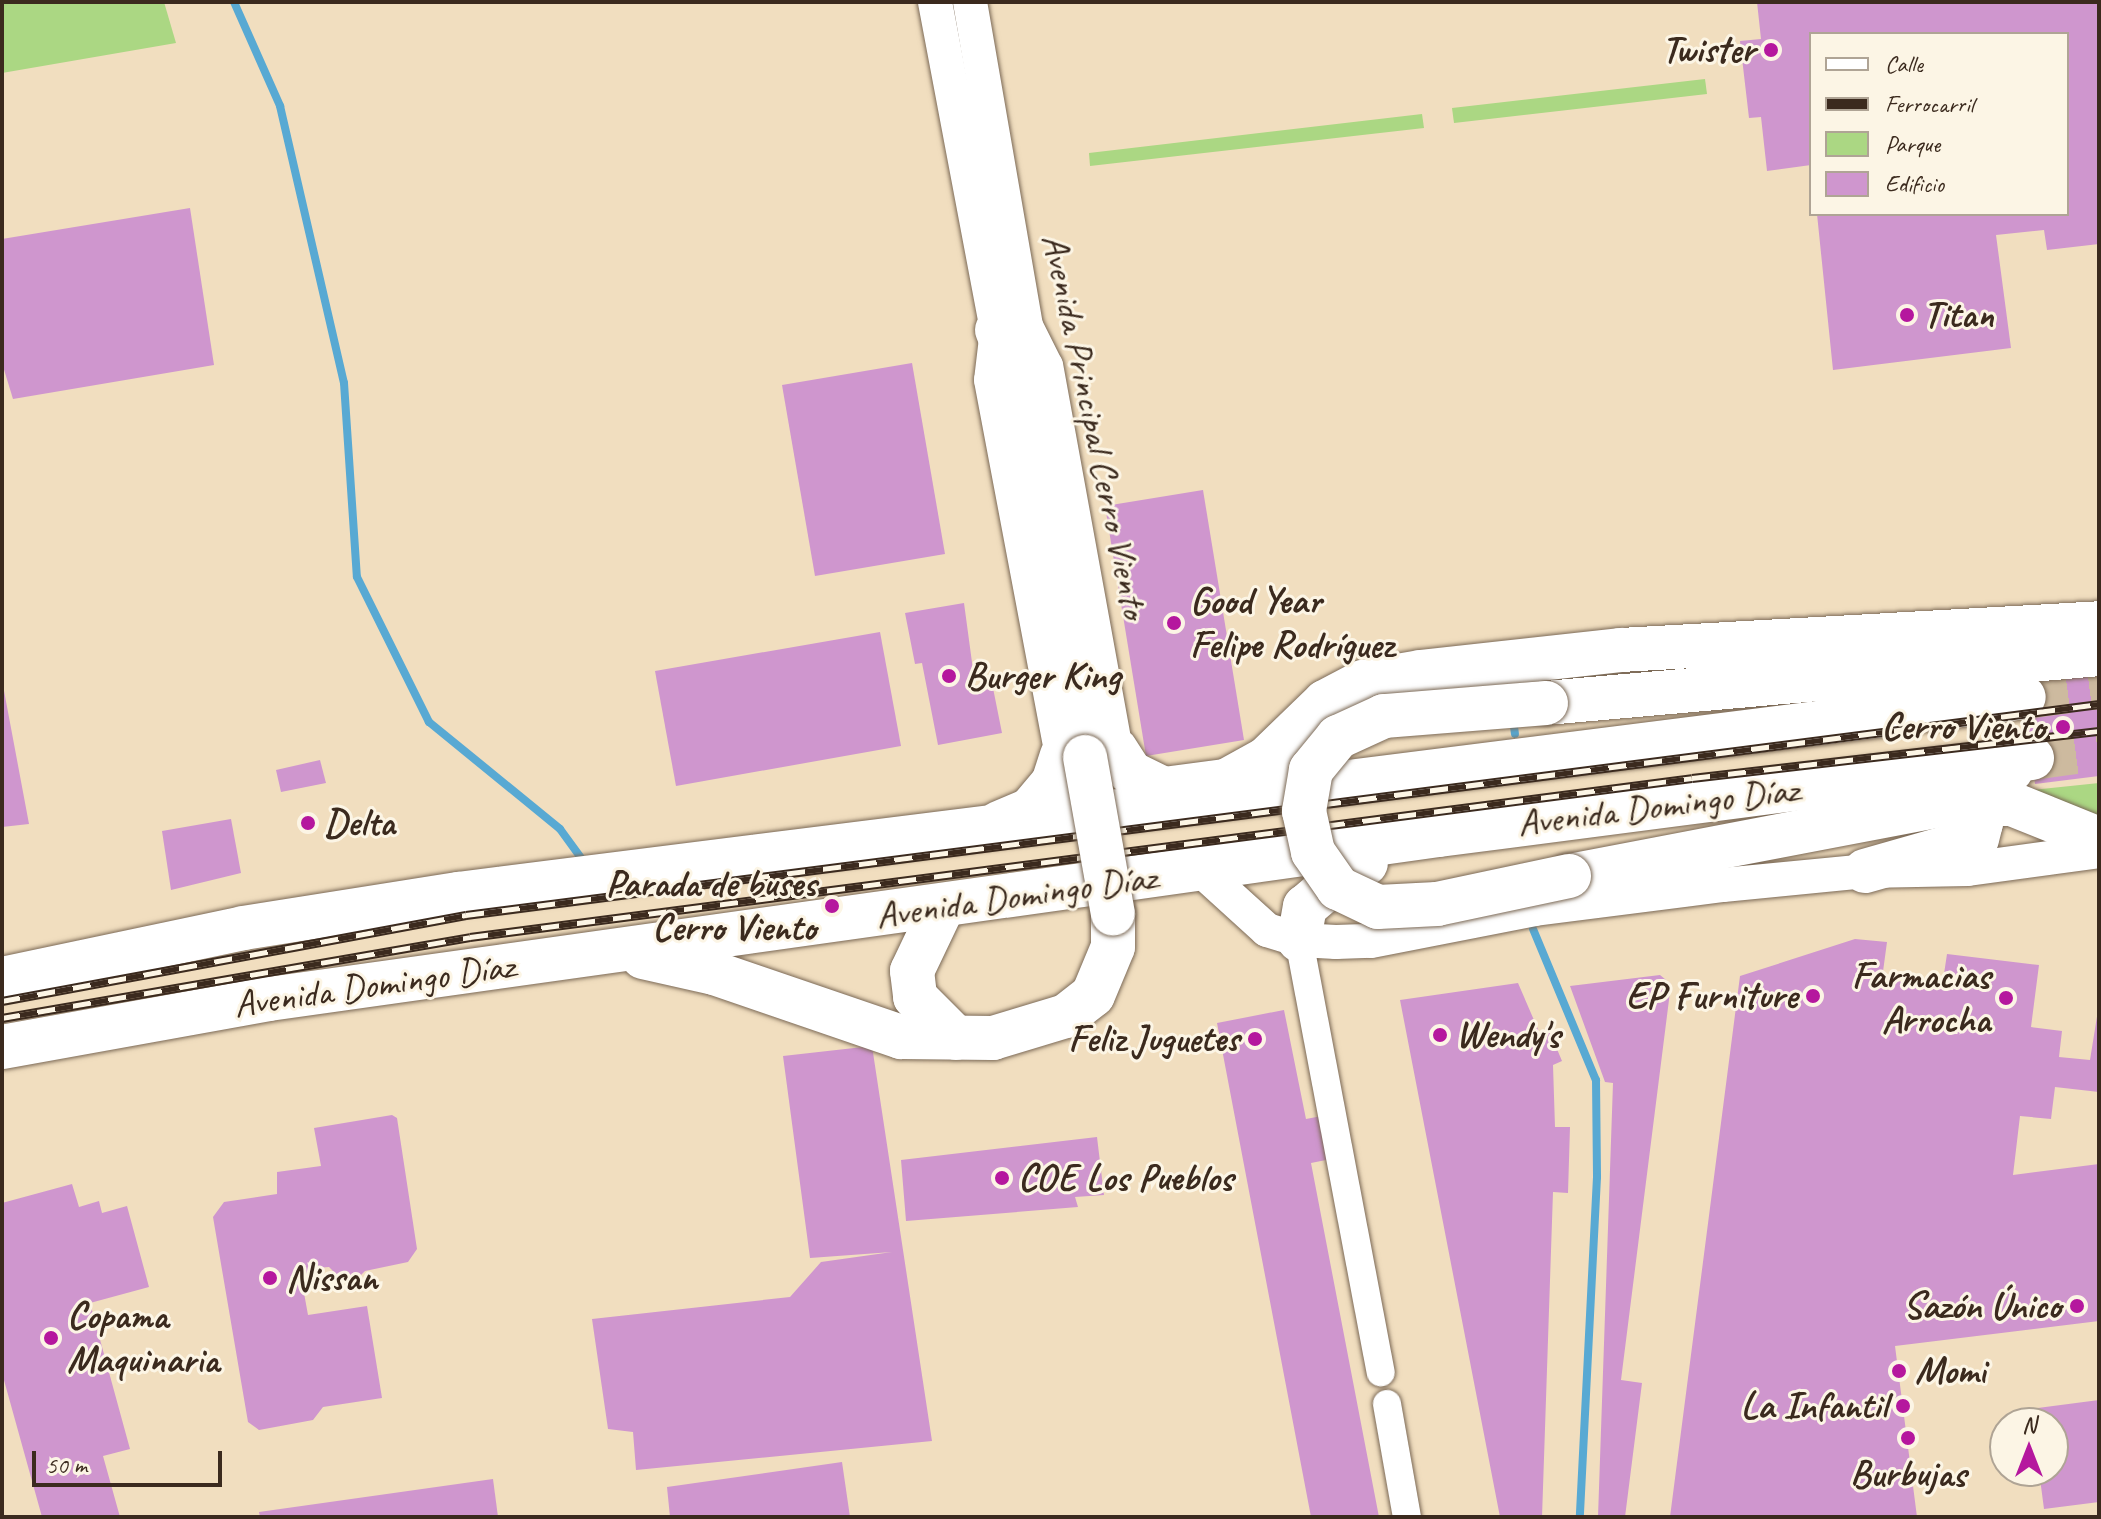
<!DOCTYPE html>
<meta charset="utf-8">
<style>
body{margin:0}
#map{position:relative;width:2101px;height:1519px;overflow:hidden;background:#f1debf;font-family:Caveat,sans-serif}
div>[style]{position:absolute}
.green>*{inset:0;background:#abd783}
.stream>*{height:8px;margin:-4px;padding:0 4px;transform-origin:4px;border-radius:4px;background:#58a9d3}
.building>*{inset:0;background:#cf96ce}
.primary-tunnel>*{height:44px;margin-top:-22px;transform-origin:0;background:repeating-linear-gradient(90deg,#cdba9f 0 44px,transparent 0 66px)}
.roads{filter:drop-shadow(0 0 2px #7b6956) drop-shadow(0 0 2px #7b6956)}
.minor>*{height:28px;margin:-14px;padding:0 14px;transform-origin:14px;border-radius:14px;background:#fff}
.tertiary>*{height:34px;margin:-17px;padding:0 17px;transform-origin:17px;border-radius:17px;background:#fff}
.primary>*{height:44px;margin:-22px;padding:0 22px;transform-origin:22px;border-radius:22px;background:#fff}
.rail>*{height:9px;margin-top:-4.5px;transform-origin:0;background:repeating-linear-gradient(90deg,#fcf5e5 0 18px,#3b2a1e 0 36px);box-sizing:border-box;border-block:2px solid #3b2a1e}
.bridges{filter:drop-shadow(0 0 2px #7b6956) drop-shadow(0 0 2px #7b6956)}
.primary-bridge>*{height:44px;margin:-22px;padding:0 22px;transform-origin:22px;border-radius:22px;background:#fff}
.dots>*{width:22px;height:22px;translate:-50% -50%;box-sizing:border-box;border:4px solid #fcf5e5;border-radius:50%}
span{translate:-50% -50%;white-space:nowrap;text-align:center;line-height:1.15;-webkit-text-stroke:6px #fcf5e5;paint-order:stroke}
.poi-label{font-size:38px;color:#3b2a1e;font-weight:700}
.right{translate:-100% -50%;text-align:right}
.left{translate:0 -50%;text-align:left}
.street-label{font-size:38px;color:#3b2a1e}
.frame{position:absolute;inset:0;border:4px solid #3b2a1e;pointer-events:none}
.legend{position:absolute;left:1809px;top:32px;width:260px;height:184px;box-sizing:border-box;background:#fcf5e5;border:2px solid #afa495;margin:0;padding:10px 14px;list-style:none;font-size:24px;color:#3b2a1e}
.legend li{display:flex;align-items:center;gap:16px;height:40px}
.legend b{width:40px;border:2px solid #afa495}
.north{position:absolute;left:1989px;top:1407px;width:80px;height:80px;box-sizing:border-box;background:#fcf5e5;border:2px solid #afa495;border-radius:50%;rotate:0deg;font-size:22px;font-weight:700;line-height:32px;text-align:center;color:#3b2a1e}
.north::after{content:'';display:block;margin:auto;width:28px;height:36px;background:#b5179e;clip-path:polygon(50% 0,100% 100%,50% 72%,0 100%)}
.scale{position:absolute;left:32px;top:1451px;width:190px;height:36px;box-sizing:border-box;border:4px solid #3b2a1e;border-top:0;padding-left:10px;font-size:24px;line-height:28px;white-space:nowrap;color:#3b2a1e;-webkit-text-stroke:6px #fcf5e5;paint-order:stroke}
</style>
<div id="map">
<div class="green">
<div style="clip-path:polygon(2px 2px,164px 2px,176px 43px,2px 73px)"></div>
<div style="clip-path:polygon(1705px 79px,1707px 94px,1454px 123px,1452px 108px)"></div>
<div style="clip-path:polygon(1422px 114px,1424px 128px,1090px 166px,1089px 153px)"></div>
<div style="clip-path:polygon(2099px 783px,2099px 822px,2013px 792px)"></div>
</div>
<div class="stream">
<div style="left:234px;top:2px;width:114px;rotate:66.1deg"></div>
<div style="left:280px;top:106px;width:284px;rotate:77deg"></div>
<div style="left:344px;top:383px;width:194px;rotate:86.2deg"></div>
<div style="left:357px;top:577px;width:162px;rotate:63.6deg"></div>
<div style="left:429px;top:722px;width:169px;rotate:39.2deg"></div>
<div style="left:560px;top:829px;width:37px;rotate:54deg"></div>
<div style="left:1513px;top:718px;width:16px;rotate:83deg"></div>
<div style="left:1533px;top:929px;width:164px;rotate:67.4deg"></div>
<div style="left:1596px;top:1080px;width:97px;rotate:89.4deg"></div>
<div style="left:1597px;top:1177px;width:340px;rotate:92.9deg"></div>
</div>
<div class="building">
<div style="clip-path:polygon(1757px 2px,2099px 2px,2099px 244px,2047px 250px,2044px 230px,1996px 235px,2011px 348px,1833px 370px,1817px 214px,2067px 214px,2067px 34px,1811px 34px,1811px 165px,1767px 171px,1761px 117px,1749px 118px,1740px 41px,1761px 39px)"></div>
<div style="clip-path:polygon(190px 208px,214px 365px,13px 399px,2px 363px,2px 239px)"></div>
<div style="clip-path:polygon(912px 363px,945px 554px,815px 576px,782px 385px)"></div>
<div style="clip-path:polygon(1203px 490px,1244px 740px,1146px 756px,1105px 506px)"></div>
<div style="clip-path:polygon(964px 603px,976px 692px,993px 688px,1002px 733px,938px 745px,922px 663px,915px 664px,905px 613px)"></div>
<div style="clip-path:polygon(880px 632px,901px 746px,676px 786px,655px 671px)"></div>
<div style="clip-path:polygon(2099px 660px,2099px 776px,2035px 784px,2021px 669px)"></div>
<div style="clip-path:polygon(2px 680px,29px 824px,2px 827px)"></div>
<div style="clip-path:polygon(320px 760px,326px 783px,281px 792px,276px 770px)"></div>
<div style="clip-path:polygon(231px 819px,241px 873px,171px 890px,162px 831px)"></div>
<div style="clip-path:polygon(1855px 939px,1887px 942px,1882px 979px,1942px 987px,1947px 954px,2039px 965px,2031px 1027px,2062px 1031px,2059px 1057px,2090px 1060px,2099px 1004px,2099px 1092px,2055px 1087px,2051px 1119px,2020px 1116px,2013px 1175px,2099px 1164px,2099px 1321px,1895px 1346px,1917px 1517px,1670px 1517px,1740px 976px)"></div>
<div style="clip-path:polygon(1660px 975px,1671px 984px,1621px 1380px,1642px 1383px,1625px 1517px,1598px 1517px,1613px 1083px,1605px 1082px,1570px 986px)"></div>
<div style="clip-path:polygon(1518px 983px,1540px 1034px,1549px 1030px,1562px 1061px,1553px 1065px,1555px 1127px,1570px 1127px,1568px 1193px,1553px 1192px,1542px 1517px,1500px 1517px,1400px 1000px)"></div>
<div style="clip-path:polygon(1284px 1010px,1306px 1119px,1327px 1115px,1336px 1158px,1311px 1163px,1379px 1517px,1311px 1517px,1217px 1023px)"></div>
<div style="clip-path:polygon(872px 1046px,932px 1441px,636px 1470px,633px 1432px,608px 1429px,592px 1319px,790px 1297px,821px 1262px,892px 1252px,810px 1258px,783px 1056px)"></div>
<div style="clip-path:polygon(392px 1115px,397px 1118px,417px 1249px,408px 1262px,365px 1271px,349px 1287px,329px 1267px,317px 1268px,318px 1285px,304px 1293px,308px 1315px,367px 1306px,382px 1398px,323px 1407px,313px 1420px,259px 1430px,248px 1422px,213px 1217px,224px 1202px,277px 1194px,277px 1172px,321px 1166px,314px 1128px)"></div>
<div style="clip-path:polygon(1097px 1137px,1104px 1195px,1075px 1197px,1078px 1207px,906px 1221px,901px 1160px)"></div>
<div style="clip-path:polygon(72px 1184px,79px 1207px,99px 1201px,102px 1213px,127px 1206px,149px 1287px,90px 1303px,130px 1449px,103px 1456px,120px 1517px,42px 1517px,2px 1373px,2px 1203px)"></div>
<div style="clip-path:polygon(2099px 1400px,2099px 1502px,2044px 1509px,2039px 1471px,2053px 1471px,2053px 1423px,2033px 1423px,2031px 1409px)"></div>
<div style="clip-path:polygon(842px 1462px,850px 1517px,670px 1517px,667px 1487px)"></div>
<div style="clip-path:polygon(493px 1479px,498px 1517px,260px 1517px,259px 1512px)"></div>
</div>
<div class="primary-tunnel">
<div style="left:2024px;top:697px;width:76px;rotate:-7.6deg"></div>
<div style="left:2032px;top:758px;width:68px;rotate:-7.7deg"></div>
</div>
<div class="roads">
<div class="minor">
<div style="left:1299px;top:940px;width:440px;rotate:79.3deg"></div>
<div style="left:1387px;top:1404px;width:115px;rotate:80deg"></div>
</div>
<div class="tertiary">
<div style="left:935px;top:2px;width:334px;rotate:79.3deg"></div>
<div style="left:997px;top:330px;width:50px;rotate:96.8deg"></div>
<div style="left:991px;top:380px;width:383px;rotate:79.3deg"></div>
<div style="left:1062px;top:756px;width:24px;rotate:42deg"></div>
<div style="left:1080px;top:772px;width:12px;rotate:9deg"></div>
<div style="left:1092px;top:774px;width:14px;rotate:-21deg"></div>
<div style="left:1105px;top:769px;width:22px;rotate:-60deg"></div>
<div style="left:1116px;top:750px;width:390px;rotate:-100.3deg"></div>
<div style="left:1046px;top:366px;width:45px;rotate:-116.6deg"></div>
<div style="left:1026px;top:326px;width:329px;rotate:-99.8deg"></div>
<div style="left:1202px;top:871px;width:88px;rotate:42.2deg"></div>
<div style="left:1267px;top:930px;width:34px;rotate:17deg"></div>
<div style="left:1299px;top:940px;width:37px;rotate:3deg"></div>
<div style="left:1336px;top:942px;width:35px;rotate:-2deg"></div>
<div style="left:1371px;top:941px;width:167px;rotate:-11deg"></div>
<div style="left:1535px;top:909px;width:190px;rotate:-7.3deg"></div>
<div style="left:1723px;top:885px;width:143px;rotate:-5.6deg"></div>
<div style="left:1865px;top:871px;width:103px;rotate:-1.1deg"></div>
<div style="left:1968px;top:869px;width:132px;rotate:-7.8deg"></div>
</div>
<div class="primary">
<div style="left:997px;top:330px;width:73px;rotate:69.1deg"></div>
<div style="left:1023px;top:398px;width:364px;rotate:80.2deg"></div>
<div style="left:1546px;top:703px;width:555px;rotate:-5.06deg"></div>
<div style="left:1116px;top:750px;width:27px;rotate:57deg"></div>
<div style="left:1131px;top:773px;width:37px;rotate:26deg"></div>
<div style="left:1164px;top:789px;width:63px;rotate:-7.4deg"></div>
<div style="left:1226px;top:781px;width:46px;rotate:-28.8deg"></div>
<div style="left:1266px;top:759px;width:82px;rotate:-44deg"></div>
<div style="left:1325px;top:702px;width:43px;rotate:-27.8deg"></div>
<div style="left:1363px;top:682px;width:59px;rotate:-9.8deg"></div>
<div style="left:1421px;top:672px;width:201px;rotate:-6.3deg"></div>
<div style="left:1621px;top:650px;width:479px;rotate:-3.2deg"></div>
<div style="left:1950px;top:804px;width:62px"></div>
<div style="left:2012px;top:804px;width:94px;rotate:21.9deg"></div>
<div style="left:999px;top:823px;width:34px;rotate:-23deg"></div>
<div style="left:1030px;top:810px;width:35px;rotate:-50deg"></div>
<div style="left:1053px;top:783px;width:28px;rotate:-72deg"></div>
<div style="left:1865px;top:871px;width:116px;rotate:-15.9deg"></div>
<div style="left:1977px;top:839px;width:16px;rotate:-76deg"></div>
<div style="left:1981px;top:823px;width:24px;rotate:-126deg"></div>
<div style="left:1569px;top:876px;width:386px;rotate:-10.8deg"></div>
<div style="left:1948px;top:804px;width:72px;rotate:-28.4deg"></div>
<div style="left:943px;top:906px;width:72px;rotate:115.5deg"></div>
<div style="left:912px;top:971px;width:26px;rotate:83deg"></div>
<div style="left:915px;top:997px;width:58px;rotate:45deg"></div>
<div style="left:1299px;top:940px;width:34px;rotate:-80deg"></div>
<div style="left:1305px;top:907px;width:52px;rotate:-40.4deg"></div>
<div style="left:1345px;top:873px;width:23px;rotate:-25deg"></div>
<div style="left:643px;top:957px;width:73px;rotate:12.7deg"></div>
<div style="left:714px;top:973px;width:198px;rotate:18.9deg"></div>
<div style="left:901px;top:1037px;width:92px;rotate:0.6deg"></div>
<div style="left:993px;top:1038px;width:76px;rotate:-16.8deg"></div>
<div style="left:1066px;top:1016px;width:34px;rotate:-38deg"></div>
<div style="left:1093px;top:995px;width:52px;rotate:-67.4deg"></div>
<div style="left:1113px;top:947px;width:33px;rotate:-90deg"></div>
<div style="left:2px;top:979px;width:246px;rotate:-11.9deg"></div>
<div style="left:243px;top:928px;width:218px;rotate:-9deg"></div>
<div style="left:458px;top:894px;width:1578px;rotate:-7.17deg"></div>
<div style="left:2px;top:1047px;width:271px;rotate:-10.2deg"></div>
<div style="left:269px;top:999px;width:1181px;rotate:-7.98deg"></div>
<div style="left:1439px;top:835px;width:598px;rotate:-7.4deg"></div>
</div>
</div>
<div class="rail">
<div style="left:2px;top:1001px;width:472px;rotate:-10.5deg"></div>
<div style="left:466px;top:915px;width:1647px;rotate:-7.36deg"></div>
<div style="left:2px;top:1018px;width:475px;rotate:-9.8deg"></div>
<div style="left:470px;top:937px;width:1232px;rotate:-7.41deg"></div>
<div style="left:1692px;top:778px;width:410px;rotate:-6.6deg"></div>
</div>
<div class="bridges">
<div class="primary-bridge">
<div style="left:1546px;top:703px;width:163px;rotate:175.4deg"></div>
<div style="left:1384px;top:716px;width:51px;rotate:155.5deg"></div>
<div style="left:1338px;top:737px;width:43px;rotate:129.3deg"></div>
<div style="left:1311px;top:770px;width:42px;rotate:99.7deg"></div>
<div style="left:1304px;top:811px;width:42px;rotate:77.6deg"></div>
<div style="left:1313px;top:852px;width:44px;rotate:55.2deg"></div>
<div style="left:1338px;top:888px;width:44px;rotate:25.4deg"></div>
<div style="left:1378px;top:907px;width:59px;rotate:-2.9deg"></div>
<div style="left:1437px;top:904px;width:135px;rotate:-12deg"></div>
<div style="left:1085px;top:757px;width:159px;rotate:79.9deg"></div>
</div>
</div>
<div class="dots">
<div style="left:1771px;top:50px;background:#b5179e"></div>
<div style="left:1907px;top:315px;background:#b5179e"></div>
<div style="left:1174px;top:623px;background:#b5179e"></div>
<div style="left:949px;top:676px;background:#b5179e"></div>
<div style="left:2063px;top:727px;background:#b5179e"></div>
<div style="left:308px;top:823px;background:#b5179e"></div>
<div style="left:832px;top:906px;background:#b5179e"></div>
<div style="left:1813px;top:996px;background:#b5179e"></div>
<div style="left:2006px;top:998px;background:#b5179e"></div>
<div style="left:1440px;top:1035px;background:#b5179e"></div>
<div style="left:1255px;top:1039px;background:#b5179e"></div>
<div style="left:1002px;top:1178px;background:#b5179e"></div>
<div style="left:270px;top:1278px;background:#b5179e"></div>
<div style="left:2077px;top:1306px;background:#b5179e"></div>
<div style="left:51px;top:1338px;background:#b5179e"></div>
<div style="left:1899px;top:1371px;background:#b5179e"></div>
<div style="left:1903px;top:1406px;background:#b5179e"></div>
<div style="left:1908px;top:1438px;background:#b5179e"></div>
</div>
<div class="poi-label">
<span class="right" style="left:1755px;top:50px">Twister</span>
<span class="left" style="left:1923px;top:315px">Titan</span>
<span class="left" style="left:1190px;top:623px">Good Year<br>Felipe Rodríguez</span>
<span class="left" style="left:965px;top:676px">Burger King</span>
<span class="right" style="left:2045px;top:727px">Cerro Viento</span>
<span class="left" style="left:324px;top:823px">Delta</span>
<span class="right" style="left:816px;top:906px">Parada de buses<br>Cerro Viento</span>
<span class="right" style="left:1990px;top:998px">Farmacias<br>Arrocha</span>
<span class="right" style="left:1797px;top:996px">EP Furniture</span>
<span class="left" style="left:1456px;top:1035px">Wendy's</span>
<span class="right" style="left:1239px;top:1039px">Feliz Juguetes</span>
<span class="left" style="left:1018px;top:1178px">COE Los Pueblos</span>
<span class="left" style="left:286px;top:1278px">Nissan</span>
<span class="right" style="left:2061px;top:1306px">Sazón Único</span>
<span class="left" style="left:67px;top:1338px">Copama<br>Maquinaria</span>
<span class="left" style="left:1915px;top:1371px">Momi</span>
<span class="right" style="left:1887px;top:1406px">La Infantil</span>
<span style="left:1908px;top:1474px">Burbujas</span>
</div>
<div class="street-label">
<span style="left:1095px;top:426px;rotate:78deg">Avenida Principal Cerro Viento</span>
<span style="left:1658px;top:806px;rotate:-7deg">Avenida Domingo Díaz</span>
<span style="left:1016px;top:896px;rotate:-8deg">Avenida Domingo Díaz</span>
<span style="left:374px;top:985px;rotate:-8deg">Avenida Domingo Díaz</span>
</div>
<div class="frame"></div>
<ul class="legend">
<li><b style="height:10px;background:#fff"></b>Calle</li>
<li><b style="height:10px;background:#3b2a1e"></b>Ferrocarril</li>
<li><b style="height:22px;background:#abd783"></b>Parque</li>
<li><b style="height:22px;background:#cf96ce"></b>Edificio</li>
</ul>
<div class="north">N</div>
<div class="scale">50 m</div>
</div>
